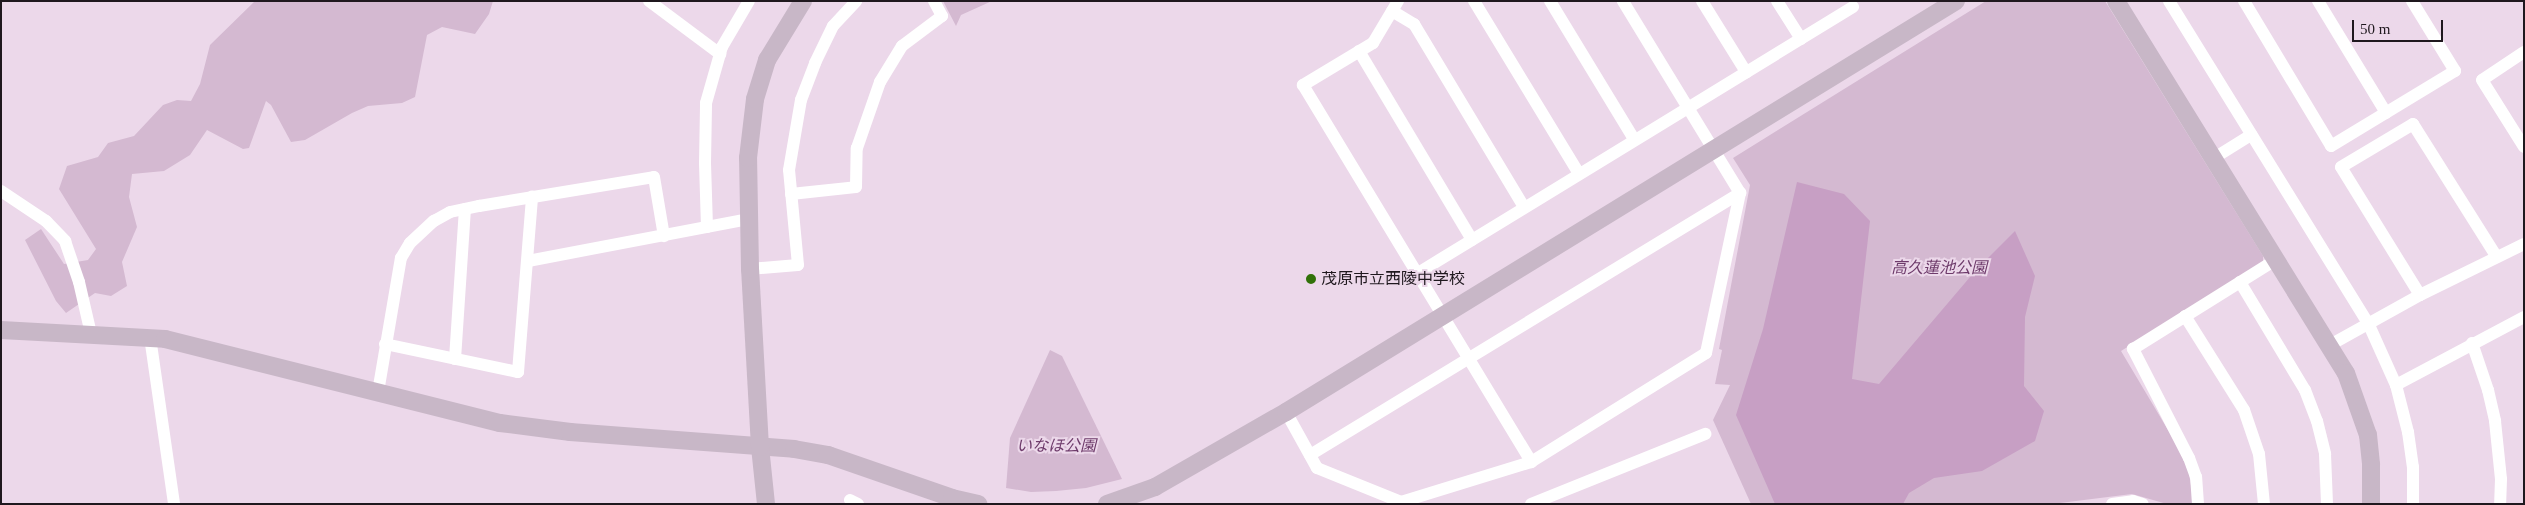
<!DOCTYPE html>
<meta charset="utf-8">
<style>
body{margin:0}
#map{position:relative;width:2525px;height:505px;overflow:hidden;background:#ecd8ea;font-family:"Times New Roman","Noto Sans JP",serif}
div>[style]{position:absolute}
.green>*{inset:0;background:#d4b9d1}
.water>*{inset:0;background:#c79fc4}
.street>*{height:12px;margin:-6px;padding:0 6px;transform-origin:6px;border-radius:6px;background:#fff}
.secondary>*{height:18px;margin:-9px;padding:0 9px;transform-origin:9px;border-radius:9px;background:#c8b7c7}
.dots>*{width:14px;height:14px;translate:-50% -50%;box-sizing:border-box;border:2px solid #ecd8ea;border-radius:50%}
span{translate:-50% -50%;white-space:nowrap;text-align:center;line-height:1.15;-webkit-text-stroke:4px #ecd8ea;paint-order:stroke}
.park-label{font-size:16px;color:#6e3b6b;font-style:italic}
.poi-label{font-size:16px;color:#1f181e}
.left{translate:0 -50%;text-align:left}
.frame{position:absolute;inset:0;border:2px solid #1f181e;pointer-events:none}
.scale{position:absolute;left:2352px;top:20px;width:91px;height:22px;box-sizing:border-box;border:2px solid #1f181e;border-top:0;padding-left:6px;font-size:15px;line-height:18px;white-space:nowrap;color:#1f181e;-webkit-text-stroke:4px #ecd8ea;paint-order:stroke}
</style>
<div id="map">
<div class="green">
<div style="clip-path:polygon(255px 1px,493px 1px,489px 14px,475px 34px,442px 27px,427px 35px,415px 97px,402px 103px,368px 106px,352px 113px,305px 140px,291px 142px,271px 105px,266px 101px,249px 148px,243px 149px,207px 130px,190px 155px,164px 171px,132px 174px,129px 197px,137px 227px,122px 262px,127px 286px,111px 296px,95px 293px,66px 313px,56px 301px,25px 240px,41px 229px,64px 264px,88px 260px,96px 249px,59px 189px,67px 166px,98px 157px,108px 143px,134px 136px,163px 105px,177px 100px,191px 101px,200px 84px,210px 45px)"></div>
<div style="clip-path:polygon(943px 1px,992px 1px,961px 15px,956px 26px)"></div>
<div style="clip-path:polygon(1986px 1px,2105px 1px,2263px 256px,2263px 262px,2121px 351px,2187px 462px,2193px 497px,2192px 504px,2167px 504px,2132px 494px,2052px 504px,1751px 504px,1713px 420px,1730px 385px,1715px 384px,1722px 350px,1719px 349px,1750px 185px,1733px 158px)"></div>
<div style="clip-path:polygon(1050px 350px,1062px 356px,1122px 479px,1086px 488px,1056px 491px,1031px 492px,1006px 488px,1010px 438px)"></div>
</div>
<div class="water">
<div style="clip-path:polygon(1797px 182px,1844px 194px,1870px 221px,1852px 379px,1879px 384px,1976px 270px,2015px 231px,2035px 276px,2025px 317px,2024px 386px,2044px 411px,2035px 441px,1982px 471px,1934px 478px,1909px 493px,1903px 504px,1775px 504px,1736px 415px,1763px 329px)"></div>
</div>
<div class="street">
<div style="left:649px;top:1px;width:89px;rotate:36.7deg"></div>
<div style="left:1398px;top:1px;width:49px;rotate:120.8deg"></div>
<div style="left:1373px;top:43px;width:82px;rotate:149deg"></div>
<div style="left:1303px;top:85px;width:441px;rotate:58.8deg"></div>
<div style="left:1474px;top:1px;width:202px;rotate:58.7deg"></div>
<div style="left:1550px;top:1px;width:162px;rotate:58.7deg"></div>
<div style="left:1702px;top:1px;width:84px;rotate:58.2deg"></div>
<div style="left:1777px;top:1px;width:45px;rotate:57.7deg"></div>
<div style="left:2169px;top:1px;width:381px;rotate:58.3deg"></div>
<div style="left:2369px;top:325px;width:66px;rotate:65.8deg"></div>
<div style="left:2396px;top:385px;width:49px;rotate:75.7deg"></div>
<div style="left:2408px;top:432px;width:35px;rotate:82deg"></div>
<div style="left:2413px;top:467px;width:37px;rotate:90deg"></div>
<div style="left:2244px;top:1px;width:169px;rotate:59deg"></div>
<div style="left:2331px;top:146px;width:145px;rotate:-31.2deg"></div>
<div style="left:2455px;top:71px;width:82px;rotate:-121.6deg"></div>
<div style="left:2318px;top:1px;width:131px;rotate:58.7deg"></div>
<div style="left:1392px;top:11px;width:26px;rotate:31deg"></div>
<div style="left:1414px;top:24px;width:214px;rotate:59deg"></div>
<div style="left:1359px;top:51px;width:220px;rotate:59.1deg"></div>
<div style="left:2524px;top:52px;width:50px;rotate:146.3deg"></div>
<div style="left:2482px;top:80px;width:79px;rotate:57.9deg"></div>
<div style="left:2214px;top:158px;width:44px;rotate:-31.9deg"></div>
<div style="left:1px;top:191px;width:54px;rotate:33.7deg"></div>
<div style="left:46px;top:221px;width:28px;rotate:46deg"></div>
<div style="left:65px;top:241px;width:43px;rotate:71.1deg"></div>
<div style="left:79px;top:282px;width:53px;rotate:77deg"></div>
<div style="left:791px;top:194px;width:65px;rotate:-6.1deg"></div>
<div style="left:856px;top:187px;width:39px;rotate:-89deg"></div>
<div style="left:857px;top:148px;width:70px;rotate:-70.8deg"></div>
<div style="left:880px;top:82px;width:42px;rotate:-58.6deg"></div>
<div style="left:902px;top:46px;width:50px;rotate:-36.9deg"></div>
<div style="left:942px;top:16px;width:17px;rotate:-118deg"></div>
<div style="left:707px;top:227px;width:64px;rotate:-91.8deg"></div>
<div style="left:705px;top:163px;width:60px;rotate:-89deg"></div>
<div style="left:706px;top:103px;width:58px;rotate:-74.1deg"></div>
<div style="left:722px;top:47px;width:53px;rotate:-59.6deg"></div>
<div style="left:528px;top:261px;width:224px;rotate:-10.8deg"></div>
<div style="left:750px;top:269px;width:48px;rotate:-4.8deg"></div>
<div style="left:798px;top:265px;width:95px;rotate:-95.4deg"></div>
<div style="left:789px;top:170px;width:71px;rotate:-80.3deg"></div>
<div style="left:801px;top:100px;width:40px;rotate:-69deg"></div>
<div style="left:815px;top:63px;width:41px;rotate:-64.1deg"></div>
<div style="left:833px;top:26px;width:34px;rotate:-47deg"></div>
<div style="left:1418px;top:273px;width:510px;rotate:-31.45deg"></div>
<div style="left:2240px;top:282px;width:126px;rotate:59deg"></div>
<div style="left:2305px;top:390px;width:33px;rotate:69deg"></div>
<div style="left:2317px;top:421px;width:34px;rotate:76deg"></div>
<div style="left:2325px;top:454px;width:50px;rotate:87.7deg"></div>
<div style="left:2420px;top:295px;width:150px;rotate:-121.7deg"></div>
<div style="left:2341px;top:167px;width:84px;rotate:-30.8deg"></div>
<div style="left:2413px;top:124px;width:156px;rotate:57.8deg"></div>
<div style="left:2185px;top:316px;width:111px;rotate:57.9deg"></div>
<div style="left:2244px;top:410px;width:46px;rotate:71.2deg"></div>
<div style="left:2259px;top:454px;width:50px;rotate:84.3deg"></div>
<div style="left:150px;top:337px;width:169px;rotate:81.8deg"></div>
<div style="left:2472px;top:343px;width:50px;rotate:71.2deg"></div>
<div style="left:2488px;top:390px;width:32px;rotate:77deg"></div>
<div style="left:2495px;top:421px;width:58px;rotate:84.1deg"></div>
<div style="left:2501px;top:479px;width:25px;rotate:92deg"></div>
<div style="left:385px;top:344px;width:136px;rotate:11.9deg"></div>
<div style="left:518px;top:372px;width:176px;rotate:-85.4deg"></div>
<div style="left:2330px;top:345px;width:103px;rotate:-29.1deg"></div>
<div style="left:2420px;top:295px;width:116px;rotate:-26.1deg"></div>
<div style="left:455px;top:359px;width:150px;rotate:-86.2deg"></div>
<div style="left:2396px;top:385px;width:145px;rotate:-28deg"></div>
<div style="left:378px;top:392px;width:136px;rotate:-80.3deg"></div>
<div style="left:401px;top:258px;width:17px;rotate:-59deg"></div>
<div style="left:410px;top:243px;width:33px;rotate:-43deg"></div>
<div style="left:434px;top:221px;width:18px;rotate:-29deg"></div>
<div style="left:450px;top:212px;width:30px;rotate:-12deg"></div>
<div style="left:479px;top:206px;width:177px;rotate:-9.4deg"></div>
<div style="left:654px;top:177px;width:60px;rotate:80.4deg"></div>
<div style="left:1286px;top:412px;width:64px;rotate:61deg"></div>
<div style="left:1317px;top:468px;width:91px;rotate:22deg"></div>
<div style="left:1401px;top:502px;width:136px;rotate:-17.1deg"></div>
<div style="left:1531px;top:462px;width:206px;rotate:-31.9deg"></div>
<div style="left:1706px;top:353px;width:164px;rotate:-78deg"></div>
<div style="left:1740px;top:193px;width:225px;rotate:-121.4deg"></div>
<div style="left:1310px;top:455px;width:504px;rotate:-31.35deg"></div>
<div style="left:850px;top:500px;width:9px;rotate:27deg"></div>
<div style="left:1531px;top:504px;width:188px;rotate:-21.9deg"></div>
<div style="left:2112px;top:504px;width:21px;rotate:-8deg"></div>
<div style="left:2133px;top:501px;width:10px;rotate:17deg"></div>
<div style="left:2198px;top:504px;width:27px;rotate:-94deg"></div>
<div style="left:2196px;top:477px;width:20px;rotate:-110deg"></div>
<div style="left:2189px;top:458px;width:123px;rotate:-117.2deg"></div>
<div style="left:2133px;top:349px;width:170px;rotate:-32deg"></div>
</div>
<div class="secondary">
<div style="left:2116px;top:1px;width:437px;rotate:58.3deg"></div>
<div style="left:2346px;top:373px;width:66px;rotate:70.5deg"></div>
<div style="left:2368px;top:435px;width:30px;rotate:84deg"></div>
<div style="left:2371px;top:465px;width:39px;rotate:90deg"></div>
<div style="left:1px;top:330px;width:164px;rotate:3.1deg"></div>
<div style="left:165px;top:339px;width:345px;rotate:14.1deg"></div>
<div style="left:500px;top:423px;width:71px;rotate:7.3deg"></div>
<div style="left:570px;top:432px;width:225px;rotate:4.3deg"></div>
<div style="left:794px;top:449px;width:35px;rotate:10deg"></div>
<div style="left:828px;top:455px;width:131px;rotate:19.1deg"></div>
<div style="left:952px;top:498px;width:27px;rotate:13deg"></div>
<div style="left:766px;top:504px;width:57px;rotate:-96deg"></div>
<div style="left:760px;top:447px;width:178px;rotate:-93.2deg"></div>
<div style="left:750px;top:269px;width:111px;rotate:-91deg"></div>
<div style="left:748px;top:158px;width:59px;rotate:-83.2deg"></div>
<div style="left:755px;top:99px;width:41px;rotate:-72.9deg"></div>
<div style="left:767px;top:60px;width:69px;rotate:-58.6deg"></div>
<div style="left:1107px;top:504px;width:51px;rotate:-19.5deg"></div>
<div style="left:1155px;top:487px;width:151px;rotate:-29.8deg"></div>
<div style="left:1286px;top:412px;width:786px;rotate:-31.53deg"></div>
</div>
<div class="dots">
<div style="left:1311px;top:279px;background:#317109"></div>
</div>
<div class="park-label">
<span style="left:1939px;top:268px">高久蓮池公園</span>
<span style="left:1056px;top:446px">いなほ公園</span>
</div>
<div class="poi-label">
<span class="left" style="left:1321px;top:279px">茂原市立西陵中学校</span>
</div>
<div class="frame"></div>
<div class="scale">50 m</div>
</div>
